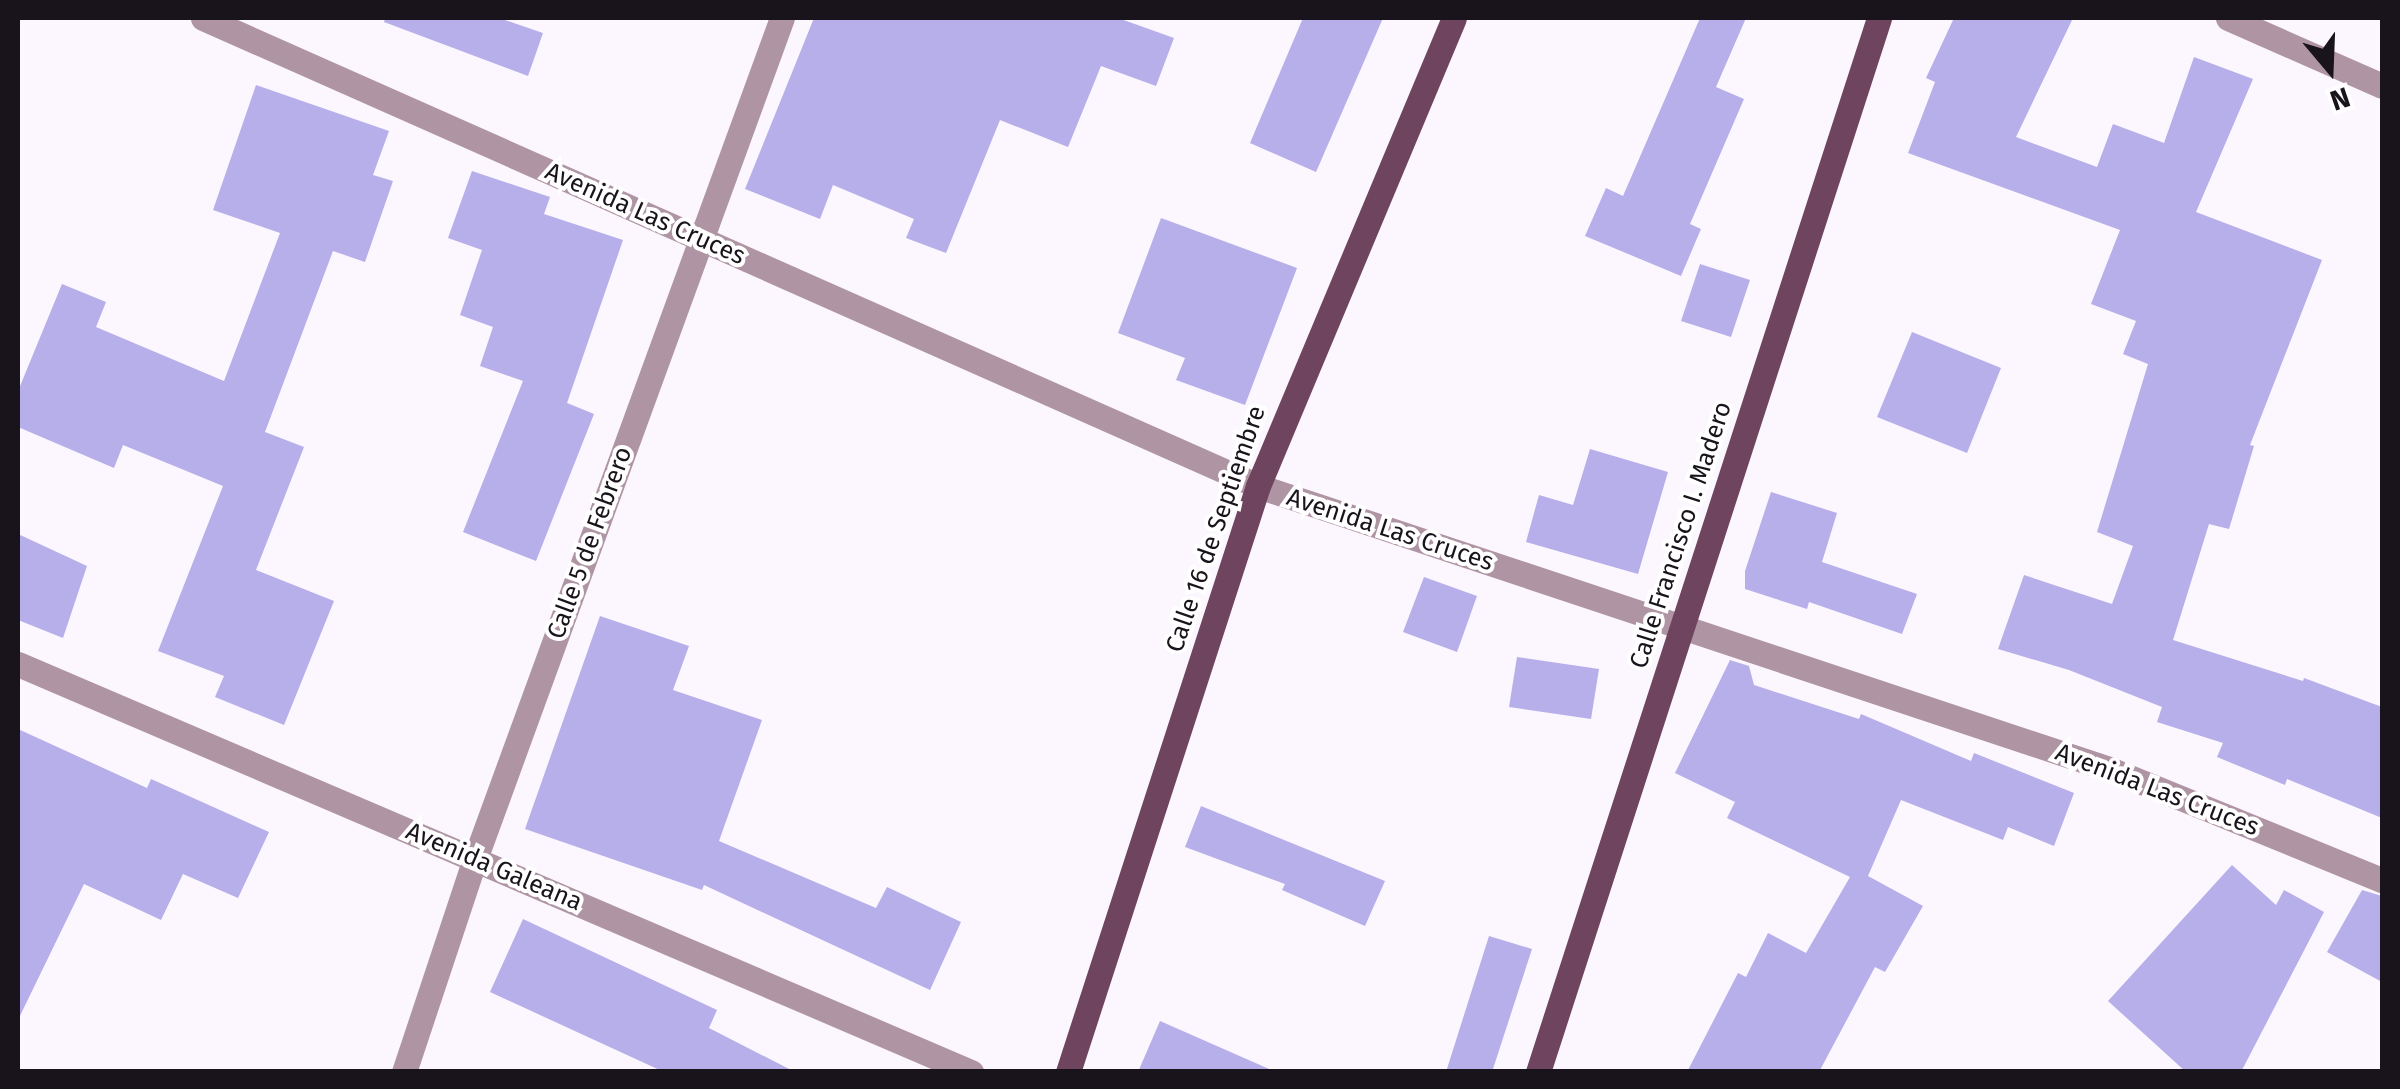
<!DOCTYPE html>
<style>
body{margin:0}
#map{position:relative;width:2400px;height:1089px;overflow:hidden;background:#fcf6ff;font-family:"Fira Sans",sans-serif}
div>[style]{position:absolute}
.building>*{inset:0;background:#b7afea}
.minor>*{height:25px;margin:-12.5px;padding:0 12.5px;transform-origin:12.5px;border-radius:12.5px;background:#af95a3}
.major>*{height:25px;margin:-12.5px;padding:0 12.5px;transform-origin:12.5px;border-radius:12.5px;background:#6f445e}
span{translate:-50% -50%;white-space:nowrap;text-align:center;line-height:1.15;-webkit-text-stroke:8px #fff;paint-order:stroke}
.street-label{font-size:25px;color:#19131b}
.frame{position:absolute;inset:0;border:20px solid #19131b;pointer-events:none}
.north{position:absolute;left:2280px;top:20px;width:100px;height:100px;-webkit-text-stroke:8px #fff;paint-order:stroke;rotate:161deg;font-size:28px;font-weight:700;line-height:40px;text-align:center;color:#19131b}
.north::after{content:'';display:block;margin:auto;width:35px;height:45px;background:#19131b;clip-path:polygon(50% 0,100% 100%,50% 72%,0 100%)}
</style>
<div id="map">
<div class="building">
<div style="clip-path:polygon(385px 18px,499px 18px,543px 33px,528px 76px,384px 22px)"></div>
<div style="clip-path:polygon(814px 18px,1118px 18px,1174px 38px,1156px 86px,1101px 66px,1068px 147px,1000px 120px,946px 253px,906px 238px,914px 219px,833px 185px,820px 219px,745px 189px)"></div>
<div style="clip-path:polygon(1303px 18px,1383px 18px,1316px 172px,1250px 143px)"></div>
<div style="clip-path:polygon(1700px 18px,1746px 18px,1716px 87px,1744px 99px,1690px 224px,1701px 229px,1681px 276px,1585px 236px,1606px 188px,1623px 196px)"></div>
<div style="clip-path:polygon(1954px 18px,2073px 18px,2016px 137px,2097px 167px,2113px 124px,2164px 143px,2194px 57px,2253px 79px,2196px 212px,2322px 260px,2250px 445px,2254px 446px,2229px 529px,2209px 524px,2173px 640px,2303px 681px,2304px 678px,2382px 707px,2382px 818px,2287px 779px,2285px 785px,2217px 757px,2223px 743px,2157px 722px,2162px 707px,2069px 670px,1998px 649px,2024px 575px,2112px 604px,2133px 546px,2097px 532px,2148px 364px,2123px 354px,2136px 321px,2091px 304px,2120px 230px,1908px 153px,1935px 82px,1926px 78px)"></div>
<div style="clip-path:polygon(256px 85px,389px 131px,373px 175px,393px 181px,365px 262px,333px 251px,265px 432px,304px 447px,256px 570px,334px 601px,284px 725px,215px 697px,224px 676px,158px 651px,223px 486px,123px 445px,114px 468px,18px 427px,18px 391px,62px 284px,106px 302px,96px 327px,224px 381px,280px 233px,213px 210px)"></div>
<div style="clip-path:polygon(472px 171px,550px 197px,544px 214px,623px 240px,567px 403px,594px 414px,536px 561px,463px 532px,523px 381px,480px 366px,493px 327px,460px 315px,482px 250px,448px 238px)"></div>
<div style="clip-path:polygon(1161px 218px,1297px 268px,1245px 405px,1176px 380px,1185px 358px,1118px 333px)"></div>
<div style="clip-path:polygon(1700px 264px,1750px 280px,1731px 337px,1681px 321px)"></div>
<div style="clip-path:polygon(1912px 332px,2001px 368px,1967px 453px,1877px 417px)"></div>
<div style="clip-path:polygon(1590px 449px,1668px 472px,1638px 574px,1526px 542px,1539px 495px,1573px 505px)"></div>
<div style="clip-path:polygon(1771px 492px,1837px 513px,1822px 562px,1917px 594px,1902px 634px,1809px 602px,1807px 609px,1745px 589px,1745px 571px)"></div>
<div style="clip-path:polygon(18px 534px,87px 566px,63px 638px,18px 620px)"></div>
<div style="clip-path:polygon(1424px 577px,1477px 596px,1457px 652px,1403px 632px)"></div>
<div style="clip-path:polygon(600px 616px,689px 646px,673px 690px,762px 720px,719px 841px,876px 908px,887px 887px,961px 922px,930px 990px,704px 885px,702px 890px,525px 829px)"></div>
<div style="clip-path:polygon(1517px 657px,1599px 669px,1591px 719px,1509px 707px)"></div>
<div style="clip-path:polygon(1730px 660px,1749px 666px,1754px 685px,1859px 719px,1861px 714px,1971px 761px,1974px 753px,2074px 793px,2054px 846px,2008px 827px,2003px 840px,1901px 800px,1868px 876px,1923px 906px,1885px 972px,1875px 967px,1819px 1072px,1687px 1072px,1738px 973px,1746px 977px,1768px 933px,1806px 953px,1850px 877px,1727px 818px,1735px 802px,1675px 773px)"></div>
<div style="clip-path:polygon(18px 729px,147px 788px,151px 779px,269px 832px,238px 898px,183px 874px,161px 920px,84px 884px,18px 1020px)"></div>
<div style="clip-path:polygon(1201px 806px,1385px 881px,1365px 926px,1282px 890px,1285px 884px,1185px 847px)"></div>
<div style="clip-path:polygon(2232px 865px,2276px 905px,2284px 890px,2324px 912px,2241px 1072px,2186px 1072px,2108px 1001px)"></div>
<div style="clip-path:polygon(2362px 890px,2382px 896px,2382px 982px,2327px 952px)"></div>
<div style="clip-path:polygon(523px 919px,717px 1010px,709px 1028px,795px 1072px,664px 1072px,490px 992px)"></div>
<div style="clip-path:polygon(1489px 936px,1532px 949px,1492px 1072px,1446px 1072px)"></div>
<div style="clip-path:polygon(1160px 1021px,1276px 1072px,1138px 1072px)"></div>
</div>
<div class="minor">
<div style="left:203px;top:18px;width:1154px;rotate:23.92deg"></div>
<div style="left:1258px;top:486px;width:900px;rotate:18.39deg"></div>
<div style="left:2112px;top:770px;width:292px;rotate:22.2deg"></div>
<div style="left:2228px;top:18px;width:168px;rotate:23.8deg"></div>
<div style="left:18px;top:664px;width:1037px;rotate:23.18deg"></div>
<div style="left:404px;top:1072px;width:225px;rotate:-71.6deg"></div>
<div style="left:475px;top:859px;width:895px;rotate:-69.95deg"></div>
</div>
<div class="major">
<div style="left:1068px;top:1072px;width:616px;rotate:-72.04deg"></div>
<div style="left:1258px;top:486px;width:507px;rotate:-67.28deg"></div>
<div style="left:1538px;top:1072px;width:1108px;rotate:-72.07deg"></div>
</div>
<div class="street-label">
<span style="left:645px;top:214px;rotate:24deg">Avenida Las Cruces</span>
<span style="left:1216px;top:529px;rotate:-71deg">Calle 16 de Septiembre</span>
<span style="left:1390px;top:530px;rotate:18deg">Avenida Las Cruces</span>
<span style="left:1681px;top:535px;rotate:-72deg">Calle Francisco I. Madero</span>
<span style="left:590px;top:543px;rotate:-70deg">Calle 5 de Febrero</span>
<span style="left:2157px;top:790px;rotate:21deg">Avenida Las Cruces</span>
<span style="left:494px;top:867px;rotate:23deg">Avenida Galeana</span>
</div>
<div class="frame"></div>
<div class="north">N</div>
</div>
